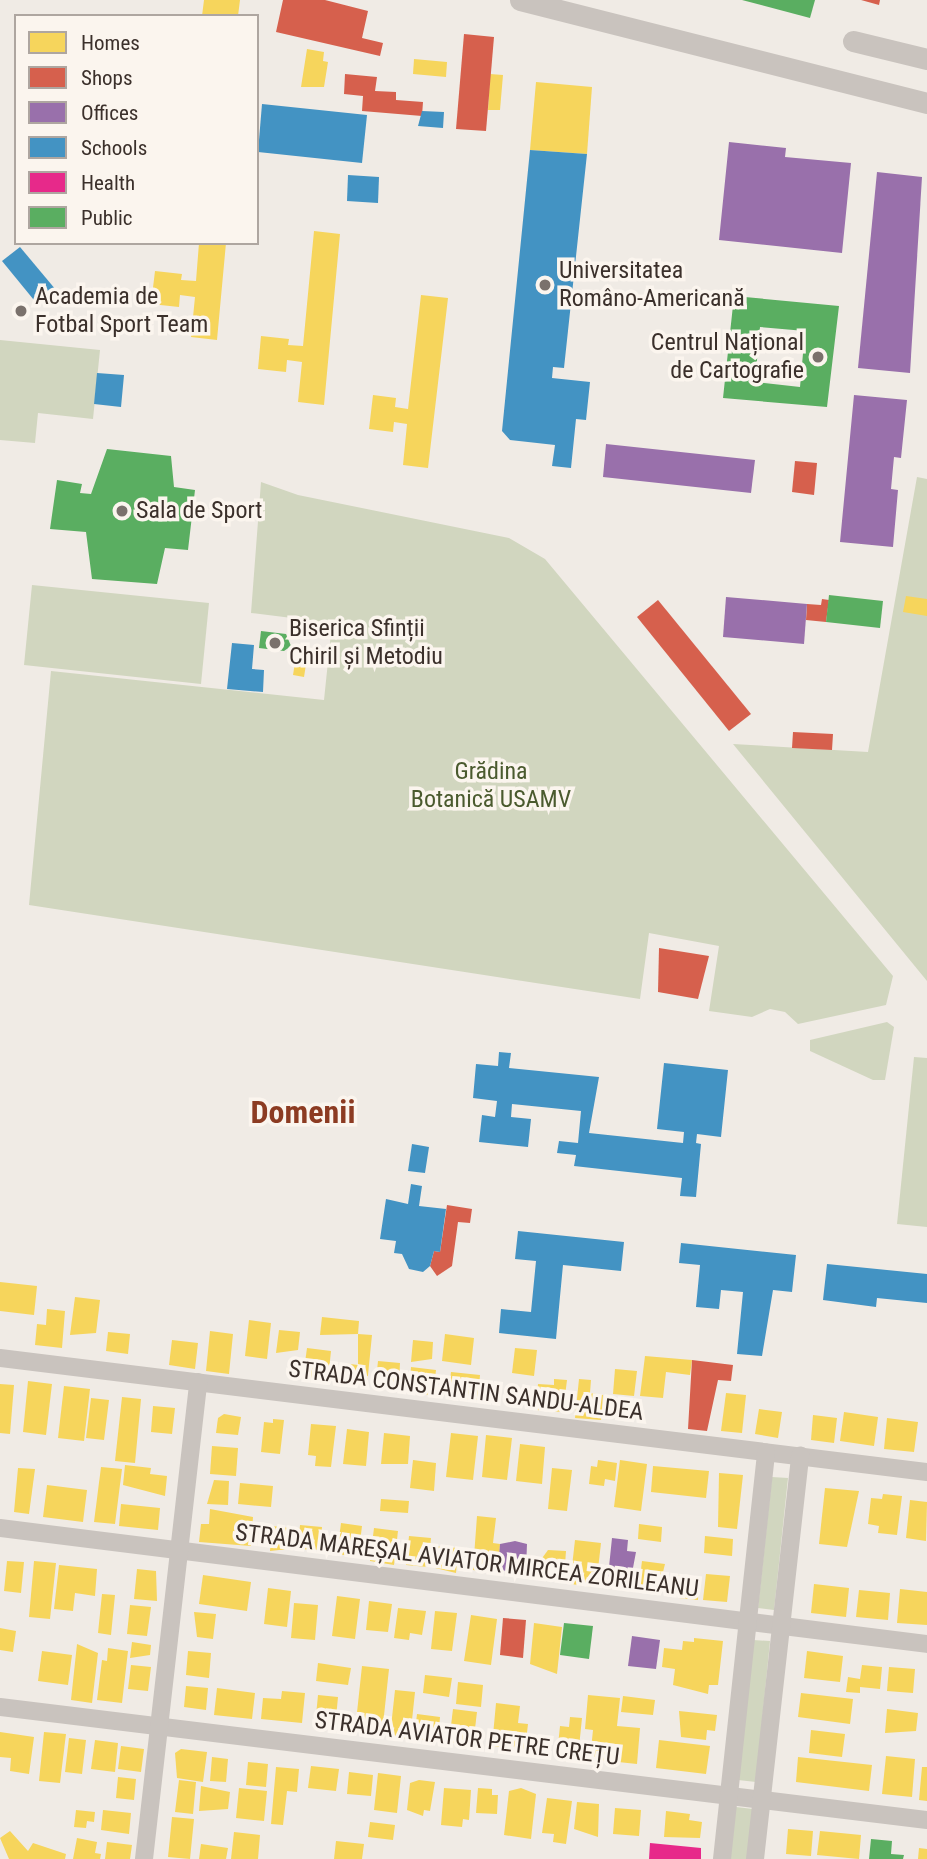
<!DOCTYPE html>
<meta charset="utf-8">
<style>
body{margin:0}
#map{position:relative;width:927px;height:1859px;overflow:hidden;background:#f0ebe5;font-family:"Roboto Condensed",sans-serif}
div>[style]{position:absolute}
.green>*{inset:0;background:#d1d6bf}
.homes>*{inset:0;background:#f6d55c}
.shops>*{inset:0;background:#d6604d}
.offices>*{inset:0;background:#9970ab}
.schools>*{inset:0;background:#4393c3}
.health>*{inset:0;background:#e7298a}
.public>*{inset:0;background:#5aae61}
.minor>*{height:18px;margin:-9px;padding:0 9px;transform-origin:9px;border-radius:9px;background:#c9c3be}
.tertiary>*{height:21px;margin:-10.5px;padding:0 10.5px;transform-origin:10.5px;border-radius:10.5px;background:#c9c3be}
.dots>*{width:19px;height:19px;translate:-50% -50%;box-sizing:border-box;border:4px solid #fbf5ee;border-radius:50%}
span{translate:-50% -50%;white-space:nowrap;text-align:center;line-height:1.15;-webkit-text-stroke:7px #fbf5ee;paint-order:stroke}
.poi-label{font-size:24px;color:#3b302b}
.left{translate:0 -50%;text-align:left}
.right{translate:-100% -50%;text-align:right}
.park-label{font-size:24px;color:#4a5a2e}
.street-label{font-size:24px;color:#3b302b}
.district-label{font-size:32px;color:#8c3b22;font-weight:700}
.legend{position:absolute;left:14px;top:14px;width:245px;height:231px;box-sizing:border-box;background:#fbf5ee;border:2px solid #aea6a0;margin:0;padding:9px 12px;list-style:none;font-size:21px;color:#3b302b}
.legend li{display:flex;align-items:center;gap:14px;height:35px}
.legend b{width:35px;border:2px solid #aea6a0}
</style>
<div id="map">
<div class="green">
<div style="clip-path:polygon(0 340px,100px 350px,93px 419px,38px 413px,35px 443px,0 440px)"></div>
<div style="clip-path:polygon(917px 477px,927px 479px,927px 981px,733px 744px,868px 752px)"></div>
<div style="clip-path:polygon(261px 482px,298px 495px,509px 538px,545px 559px,893px 976px,886px 1005px,798px 1024px,785px 1012px,770px 1009px,752px 1017px,709px 1011px,719px 946px,649px 933px,640px 999px,29px 905px,51px 671px,324px 700px,332px 623px,251px 613px)"></div>
<div style="clip-path:polygon(32px 585px,209px 603px,201px 684px,24px 665px)"></div>
<div style="clip-path:polygon(887px 1022px,894px 1027px,885px 1080px,873px 1080px,810px 1051px,810px 1040px)"></div>
<div style="clip-path:polygon(914px 1057px,927px 1058px,927px 1227px,897px 1224px)"></div>
<div style="clip-path:polygon(772px 1477px,788px 1478px,774px 1610px,758px 1608px)"></div>
<div style="clip-path:polygon(753px 1640px,770px 1641px,756px 1782px,738px 1780px)"></div>
<div style="clip-path:polygon(736px 1807px,753px 1809px,748px 1859px,730px 1859px)"></div>
</div>
<div class="homes">
<div style="clip-path:polygon(204px 0,240px 0,238px 16px,202px 16px)"></div>
<div style="clip-path:polygon(307px 49px,324px 52px,323px 61px,328px 62px,324px 87px,301px 87px)"></div>
<div style="clip-path:polygon(414px 59px,447px 62px,446px 77px,413px 74px)"></div>
<div style="clip-path:polygon(490px 74px,503px 75px,500px 110px,488px 110px)"></div>
<div style="clip-path:polygon(536px 82px,592px 87px,587px 154px,530px 150px)"></div>
<div style="clip-path:polygon(314px 231px,340px 234px,324px 405px,298px 402px,302px 362px,287px 360px,286px 372px,258px 369px,261px 336px,289px 339px,288px 345px,303px 346px)"></div>
<div style="clip-path:polygon(199px 243px,226px 243px,217px 340px,191px 337px,195px 297px,180px 295px,179px 307px,151px 304px,155px 271px,182px 274px,181px 280px,196px 281px)"></div>
<div style="clip-path:polygon(421px 295px,448px 298px,428px 468px,403px 465px,407px 424px,394px 422px,393px 432px,369px 429px,373px 395px,396px 398px,395px 407px,408px 409px)"></div>
<div style="clip-path:polygon(906px 596px,927px 599px,927px 616px,903px 612px)"></div>
<div style="clip-path:polygon(297px 650px,308px 652px,304px 677px,293px 675px)"></div>
<div style="clip-path:polygon(0 1282px,37px 1286px,34px 1315px,0 1311px)"></div>
<div style="clip-path:polygon(75px 1297px,100px 1300px,96px 1333px,70px 1335px)"></div>
<div style="clip-path:polygon(47px 1309px,65px 1311px,62px 1348px,35px 1345px,37px 1324px,46px 1325px)"></div>
<div style="clip-path:polygon(322px 1317px,359px 1321px,358px 1334px,320px 1335px)"></div>
<div style="clip-path:polygon(249px 1320px,271px 1323px,267px 1359px,245px 1356px)"></div>
<div style="clip-path:polygon(279px 1330px,300px 1332px,298px 1350px,276px 1353px)"></div>
<div style="clip-path:polygon(210px 1331px,233px 1334px,229px 1374px,206px 1371px)"></div>
<div style="clip-path:polygon(108px 1332px,130px 1334px,128px 1354px,106px 1351px)"></div>
<div style="clip-path:polygon(358px 1334px,372px 1335px,367px 1385px,340px 1382px,342px 1363px,358px 1365px)"></div>
<div style="clip-path:polygon(445px 1334px,474px 1338px,471px 1365px,442px 1361px)"></div>
<div style="clip-path:polygon(172px 1340px,198px 1343px,195px 1369px,169px 1365px)"></div>
<div style="clip-path:polygon(413px 1340px,433px 1342px,432px 1359px,411px 1362px)"></div>
<div style="clip-path:polygon(307px 1348px,331px 1351px,328px 1380px,303px 1377px)"></div>
<div style="clip-path:polygon(515px 1348px,537px 1350px,534px 1376px,512px 1373px)"></div>
<div style="clip-path:polygon(645px 1356px,692px 1360px,690px 1375px,666px 1372px,663px 1398px,640px 1396px)"></div>
<div style="clip-path:polygon(378px 1361px,400px 1363px,399px 1382px,376px 1380px)"></div>
<div style="clip-path:polygon(411px 1367px,436px 1370px,433px 1395px,409px 1393px)"></div>
<div style="clip-path:polygon(615px 1369px,637px 1371px,634px 1396px,613px 1394px)"></div>
<div style="clip-path:polygon(451px 1372px,480px 1375px,478px 1400px,448px 1398px)"></div>
<div style="clip-path:polygon(554px 1379px,567px 1380px,563px 1412px,536px 1410px,538px 1384px,554px 1385px)"></div>
<div style="clip-path:polygon(579px 1379px,591px 1380px,590px 1393px,603px 1395px,601px 1420px,575px 1418px)"></div>
<div style="clip-path:polygon(28px 1381px,52px 1384px,46px 1435px,23px 1432px)"></div>
<div style="clip-path:polygon(0 1384px,14px 1385px,10px 1434px,0 1433px)"></div>
<div style="clip-path:polygon(64px 1386px,90px 1389px,84px 1441px,58px 1438px)"></div>
<div style="clip-path:polygon(726px 1393px,746px 1395px,742px 1433px,721px 1431px)"></div>
<div style="clip-path:polygon(122px 1397px,141px 1399px,135px 1463px,115px 1461px)"></div>
<div style="clip-path:polygon(91px 1398px,109px 1400px,104px 1440px,86px 1438px)"></div>
<div style="clip-path:polygon(153px 1406px,175px 1408px,172px 1434px,151px 1432px)"></div>
<div style="clip-path:polygon(759px 1409px,782px 1412px,778px 1438px,755px 1434px)"></div>
<div style="clip-path:polygon(844px 1412px,878px 1417px,874px 1446px,840px 1441px)"></div>
<div style="clip-path:polygon(224px 1414px,241px 1417px,238px 1435px,216px 1433px,218px 1418px)"></div>
<div style="clip-path:polygon(813px 1415px,837px 1418px,834px 1443px,811px 1440px)"></div>
<div style="clip-path:polygon(887px 1418px,918px 1422px,914px 1452px,884px 1449px)"></div>
<div style="clip-path:polygon(273px 1419px,284px 1420px,280px 1454px,261px 1452px,264px 1422px,273px 1423px)"></div>
<div style="clip-path:polygon(311px 1424px,336px 1426px,331px 1467px,315px 1466px,316px 1456px,308px 1455px)"></div>
<div style="clip-path:polygon(347px 1429px,369px 1432px,366px 1466px,343px 1464px)"></div>
<div style="clip-path:polygon(384px 1433px,410px 1436px,408px 1464px,381px 1464px)"></div>
<div style="clip-path:polygon(451px 1433px,478px 1436px,473px 1480px,446px 1477px)"></div>
<div style="clip-path:polygon(486px 1435px,512px 1438px,507px 1480px,482px 1477px)"></div>
<div style="clip-path:polygon(520px 1444px,545px 1447px,542px 1484px,516px 1481px)"></div>
<div style="clip-path:polygon(212px 1446px,238px 1448px,236px 1476px,210px 1474px)"></div>
<div style="clip-path:polygon(413px 1460px,436px 1463px,434px 1491px,410px 1488px)"></div>
<div style="clip-path:polygon(598px 1460px,617px 1463px,615px 1481px,605px 1479px,604px 1486px,589px 1484px,591px 1466px,597px 1467px)"></div>
<div style="clip-path:polygon(620px 1460px,647px 1464px,641px 1511px,614px 1507px)"></div>
<div style="clip-path:polygon(125px 1465px,151px 1468px,150px 1474px,167px 1476px,165px 1496px,123px 1485px)"></div>
<div style="clip-path:polygon(653px 1466px,709px 1471px,706px 1498px,651px 1492px)"></div>
<div style="clip-path:polygon(101px 1467px,122px 1469px,115px 1524px,94px 1522px)"></div>
<div style="clip-path:polygon(18px 1468px,35px 1469px,29px 1514px,14px 1512px)"></div>
<div style="clip-path:polygon(552px 1468px,572px 1470px,567px 1511px,548px 1509px)"></div>
<div style="clip-path:polygon(719px 1473px,743px 1475px,737px 1529px,718px 1527px)"></div>
<div style="clip-path:polygon(214px 1480px,229px 1481px,228px 1505px,207px 1504px)"></div>
<div style="clip-path:polygon(240px 1483px,273px 1486px,271px 1507px,238px 1504px)"></div>
<div style="clip-path:polygon(47px 1485px,87px 1490px,83px 1522px,43px 1517px)"></div>
<div style="clip-path:polygon(825px 1488px,859px 1491px,847px 1547px,819px 1544px)"></div>
<div style="clip-path:polygon(883px 1494px,902px 1496px,897px 1535px,878px 1533px,879px 1526px,868px 1524px,871px 1498px,882px 1499px)"></div>
<div style="clip-path:polygon(381px 1499px,409px 1501px,408px 1513px,380px 1511px)"></div>
<div style="clip-path:polygon(910px 1500px,927px 1502px,926px 1541px,906px 1538px)"></div>
<div style="clip-path:polygon(121px 1504px,160px 1508px,158px 1530px,119px 1526px)"></div>
<div style="clip-path:polygon(210px 1509px,253px 1517px,251px 1546px,199px 1542px,201px 1524px,209px 1524px)"></div>
<div style="clip-path:polygon(477px 1516px,496px 1518px,493px 1543px,500px 1544px,498px 1569px,494px 1573px,473px 1570px)"></div>
<div style="clip-path:polygon(341px 1523px,362px 1526px,358px 1557px,337px 1554px)"></div>
<div style="clip-path:polygon(639px 1524px,662px 1527px,661px 1542px,638px 1539px)"></div>
<div style="clip-path:polygon(300px 1525px,322px 1527px,320px 1550px,298px 1549px)"></div>
<div style="clip-path:polygon(272px 1526px,298px 1529px,297px 1548px,270px 1551px)"></div>
<div style="clip-path:polygon(374px 1528px,398px 1531px,394px 1565px,370px 1561px)"></div>
<div style="clip-path:polygon(409px 1536px,431px 1538px,428px 1567px,406px 1565px)"></div>
<div style="clip-path:polygon(705px 1536px,733px 1539px,732px 1556px,704px 1553px)"></div>
<div style="clip-path:polygon(575px 1540px,601px 1543px,596px 1587px,570px 1584px)"></div>
<div style="clip-path:polygon(432px 1546px,458px 1548px,456px 1573px,431px 1567px)"></div>
<div style="clip-path:polygon(548px 1550px,566px 1551px,564px 1578px,542px 1580px,540px 1561px)"></div>
<div style="clip-path:polygon(7px 1561px,24px 1562px,21px 1593px,4px 1591px)"></div>
<div style="clip-path:polygon(34px 1561px,56px 1563px,50px 1619px,29px 1617px)"></div>
<div style="clip-path:polygon(642px 1561px,665px 1564px,659px 1588px,639px 1586px)"></div>
<div style="clip-path:polygon(59px 1565px,97px 1569px,95px 1596px,75px 1593px,73px 1611px,54px 1609px)"></div>
<div style="clip-path:polygon(137px 1569px,156px 1571px,157px 1601px,134px 1599px)"></div>
<div style="clip-path:polygon(706px 1574px,730px 1576px,727px 1602px,703px 1600px)"></div>
<div style="clip-path:polygon(203px 1575px,251px 1582px,247px 1611px,199px 1604px)"></div>
<div style="clip-path:polygon(673px 1575px,699px 1577px,698px 1600px,679px 1598px,680px 1592px,671px 1591px)"></div>
<div style="clip-path:polygon(814px 1584px,849px 1588px,846px 1617px,811px 1613px)"></div>
<div style="clip-path:polygon(268px 1588px,291px 1591px,287px 1627px,264px 1624px)"></div>
<div style="clip-path:polygon(900px 1589px,927px 1592px,927px 1625px,897px 1623px)"></div>
<div style="clip-path:polygon(859px 1590px,890px 1593px,888px 1620px,856px 1617px)"></div>
<div style="clip-path:polygon(102px 1594px,115px 1595px,111px 1635px,98px 1633px)"></div>
<div style="clip-path:polygon(337px 1596px,360px 1599px,355px 1639px,332px 1636px)"></div>
<div style="clip-path:polygon(369px 1601px,392px 1604px,388px 1632px,366px 1630px)"></div>
<div style="clip-path:polygon(294px 1603px,318px 1605px,315px 1640px,291px 1638px)"></div>
<div style="clip-path:polygon(130px 1605px,151px 1607px,147px 1636px,127px 1634px)"></div>
<div style="clip-path:polygon(398px 1608px,426px 1611px,422px 1635px,410px 1633px,409px 1640px,394px 1638px)"></div>
<div style="clip-path:polygon(435px 1611px,457px 1613px,452px 1651px,431px 1649px)"></div>
<div style="clip-path:polygon(194px 1612px,216px 1614px,213px 1639px,197px 1637px)"></div>
<div style="clip-path:polygon(471px 1615px,497px 1619px,491px 1665px,464px 1661px)"></div>
<div style="clip-path:polygon(534px 1623px,562px 1627px,557px 1674px,530px 1664px)"></div>
<div style="clip-path:polygon(0 1628px,16px 1631px,13px 1652px,0 1650px)"></div>
<div style="clip-path:polygon(694px 1638px,723px 1641px,718px 1685px,709px 1685px,708px 1694px,673px 1685px,675px 1669px,662px 1667px,664px 1648px,682px 1650px,683px 1641px,694px 1642px)"></div>
<div style="clip-path:polygon(132px 1642px,151px 1645px,150px 1655px,130px 1658px)"></div>
<div style="clip-path:polygon(77px 1644px,98px 1653px,92px 1703px,71px 1700px)"></div>
<div style="clip-path:polygon(108px 1648px,128px 1651px,122px 1703px,97px 1700px,102px 1660px,107px 1661px)"></div>
<div style="clip-path:polygon(42px 1651px,72px 1655px,68px 1685px,38px 1681px)"></div>
<div style="clip-path:polygon(188px 1651px,211px 1653px,209px 1678px,186px 1675px)"></div>
<div style="clip-path:polygon(807px 1651px,843px 1656px,840px 1682px,804px 1678px)"></div>
<div style="clip-path:polygon(318px 1663px,351px 1668px,348px 1685px,316px 1681px)"></div>
<div style="clip-path:polygon(131px 1665px,151px 1667px,148px 1691px,128px 1689px)"></div>
<div style="clip-path:polygon(862px 1665px,882px 1667px,880px 1689px,860px 1687px,860px 1693px,846px 1692px,848px 1677px,860px 1679px)"></div>
<div style="clip-path:polygon(362px 1666px,389px 1669px,382px 1734px,355px 1731px)"></div>
<div style="clip-path:polygon(889px 1667px,915px 1669px,913px 1693px,887px 1691px)"></div>
<div style="clip-path:polygon(425px 1675px,452px 1678px,449px 1697px,423px 1693px)"></div>
<div style="clip-path:polygon(458px 1682px,483px 1685px,481px 1707px,456px 1704px)"></div>
<div style="clip-path:polygon(186px 1686px,208px 1688px,206px 1710px,184px 1707px)"></div>
<div style="clip-path:polygon(217px 1688px,255px 1693px,252px 1719px,214px 1715px)"></div>
<div style="clip-path:polygon(395px 1690px,415px 1692px,410px 1739px,390px 1736px)"></div>
<div style="clip-path:polygon(282px 1691px,305px 1693px,302px 1723px,261px 1719px,263px 1698px,281px 1699px)"></div>
<div style="clip-path:polygon(801px 1693px,853px 1699px,850px 1724px,798px 1717px)"></div>
<div style="clip-path:polygon(318px 1695px,338px 1697px,335px 1728px,315px 1726px)"></div>
<div style="clip-path:polygon(588px 1695px,620px 1698px,617px 1726px,640px 1728px,637px 1764px,590px 1759px,593px 1730px,585px 1729px)"></div>
<div style="clip-path:polygon(623px 1696px,655px 1700px,653px 1715px,621px 1712px)"></div>
<div style="clip-path:polygon(496px 1703px,520px 1706px,518px 1723px,528px 1724px,525px 1750px,492px 1746px)"></div>
<div style="clip-path:polygon(453px 1709px,477px 1712px,473px 1745px,449px 1742px)"></div>
<div style="clip-path:polygon(887px 1709px,918px 1713px,916px 1731px,885px 1733px)"></div>
<div style="clip-path:polygon(679px 1711px,717px 1715px,715px 1731px,707px 1730px,706px 1740px,681px 1737px)"></div>
<div style="clip-path:polygon(417px 1714px,440px 1717px,439px 1729px,431px 1728px,430px 1741px,414px 1739px)"></div>
<div style="clip-path:polygon(570px 1717px,582px 1718px,578px 1757px,557px 1755px,560px 1726px,569px 1727px)"></div>
<div style="clip-path:polygon(811px 1730px,845px 1734px,842px 1757px,809px 1753px)"></div>
<div style="clip-path:polygon(0 1732px,34px 1737px,29px 1774px,10px 1771px,11px 1758px,0 1757px)"></div>
<div style="clip-path:polygon(44px 1732px,66px 1734px,60px 1783px,39px 1781px)"></div>
<div style="clip-path:polygon(69px 1738px,86px 1740px,82px 1774px,65px 1772px)"></div>
<div style="clip-path:polygon(95px 1740px,118px 1743px,115px 1772px,91px 1769px)"></div>
<div style="clip-path:polygon(659px 1740px,710px 1746px,706px 1774px,656px 1768px)"></div>
<div style="clip-path:polygon(121px 1746px,144px 1749px,141px 1772px,118px 1769px)"></div>
<div style="clip-path:polygon(181px 1749px,207px 1752px,203px 1782px,177px 1778px,175px 1753px)"></div>
<div style="clip-path:polygon(886px 1756px,915px 1759px,912px 1797px,882px 1794px)"></div>
<div style="clip-path:polygon(212px 1757px,228px 1759px,226px 1782px,210px 1781px)"></div>
<div style="clip-path:polygon(798px 1757px,872px 1765px,869px 1791px,796px 1782px)"></div>
<div style="clip-path:polygon(248px 1762px,268px 1764px,266px 1787px,246px 1785px)"></div>
<div style="clip-path:polygon(311px 1766px,339px 1769px,336px 1791px,308px 1788px)"></div>
<div style="clip-path:polygon(276px 1767px,299px 1769px,297px 1792px,287px 1791px,283px 1825px,271px 1824px)"></div>
<div style="clip-path:polygon(922px 1767px,927px 1767px,927px 1801px,919px 1800px)"></div>
<div style="clip-path:polygon(349px 1772px,373px 1775px,371px 1796px,347px 1794px)"></div>
<div style="clip-path:polygon(378px 1773px,401px 1776px,397px 1813px,374px 1810px)"></div>
<div style="clip-path:polygon(118px 1777px,136px 1779px,134px 1800px,116px 1798px)"></div>
<div style="clip-path:polygon(179px 1780px,196px 1782px,193px 1814px,175px 1812px)"></div>
<div style="clip-path:polygon(419px 1780px,435px 1782px,430px 1811px,424px 1810px,423px 1816px,407px 1810px,410px 1783px)"></div>
<div style="clip-path:polygon(201px 1786px,230px 1792px,228px 1809px,199px 1811px)"></div>
<div style="clip-path:polygon(239px 1788px,267px 1791px,264px 1821px,236px 1818px)"></div>
<div style="clip-path:polygon(444px 1788px,471px 1790px,469px 1820px,463px 1819px,462px 1827px,441px 1825px)"></div>
<div style="clip-path:polygon(478px 1788px,492px 1789px,492px 1795px,498px 1795px,497px 1814px,476px 1813px)"></div>
<div style="clip-path:polygon(521px 1788px,536px 1794px,531px 1839px,504px 1835px,509px 1791px)"></div>
<div style="clip-path:polygon(547px 1798px,572px 1801px,566px 1844px,553px 1842px,554px 1834px,542px 1833px)"></div>
<div style="clip-path:polygon(577px 1802px,599px 1804px,598px 1837px,574px 1829px)"></div>
<div style="clip-path:polygon(615px 1808px,641px 1810px,639px 1836px,613px 1834px)"></div>
<div style="clip-path:polygon(76px 1810px,95px 1812px,94px 1822px,87px 1821px,86px 1828px,74px 1827px)"></div>
<div style="clip-path:polygon(103px 1810px,131px 1813px,129px 1834px,101px 1830px)"></div>
<div style="clip-path:polygon(666px 1811px,690px 1814px,689px 1820px,702px 1822px,700px 1838px,664px 1837px)"></div>
<div style="clip-path:polygon(172px 1817px,194px 1819px,190px 1859px,168px 1857px)"></div>
<div style="clip-path:polygon(370px 1822px,395px 1825px,393px 1840px,368px 1837px)"></div>
<div style="clip-path:polygon(788px 1829px,813px 1831px,811px 1856px,786px 1854px)"></div>
<div style="clip-path:polygon(10px 1831px,28px 1851px,33px 1843px,66px 1854px,65px 1859px,9px 1859px,0 1838px)"></div>
<div style="clip-path:polygon(820px 1831px,861px 1835px,859px 1859px,817px 1855px)"></div>
<div style="clip-path:polygon(234px 1832px,260px 1835px,258px 1859px,231px 1859px)"></div>
<div style="clip-path:polygon(77px 1838px,97px 1842px,95px 1853px,101px 1854px,100px 1859px,73px 1859px)"></div>
<div style="clip-path:polygon(336px 1841px,364px 1844px,362px 1859px,334px 1859px)"></div>
<div style="clip-path:polygon(107px 1842px,132px 1845px,130px 1859px,105px 1859px)"></div>
<div style="clip-path:polygon(201px 1844px,228px 1848px,226px 1859px,199px 1859px)"></div>
<div style="clip-path:polygon(919px 1848px,927px 1849px,927px 1859px,918px 1859px)"></div>
</div>
<div class="shops">
<div style="clip-path:polygon(283px 0,325px 0,368px 11px,362px 38px,383px 43px,380px 56px,276px 32px)"></div>
<div style="clip-path:polygon(861px 0,880px 0,879px 5px)"></div>
<div style="clip-path:polygon(464px 34px,494px 37px,486px 131px,456px 129px)"></div>
<div style="clip-path:polygon(345px 74px,377px 77px,375px 91px,396px 92px,396px 100px,423px 102px,422px 116px,362px 111px,363px 96px,344px 94px)"></div>
<div style="clip-path:polygon(795px 461px,817px 463px,814px 495px,792px 492px)"></div>
<div style="clip-path:polygon(822px 599px,829px 600px,826px 622px,806px 620px,807px 604px,821px 605px)"></div>
<div style="clip-path:polygon(658px 600px,751px 714px,729px 731px,637px 617px)"></div>
<div style="clip-path:polygon(793px 732px,833px 734px,832px 750px,792px 748px)"></div>
<div style="clip-path:polygon(659px 948px,709px 956px,698px 999px,658px 992px)"></div>
<div style="clip-path:polygon(447px 1205px,472px 1209px,470px 1223px,458px 1222px,452px 1266px,437px 1276px,430px 1266px,434px 1251px,440px 1252px)"></div>
<div style="clip-path:polygon(692px 1360px,733px 1365px,731px 1381px,718px 1380px,707px 1431px,688px 1429px)"></div>
<div style="clip-path:polygon(503px 1618px,526px 1620px,523px 1658px,500px 1655px)"></div>
</div>
<div class="offices">
<div style="clip-path:polygon(729px 142px,786px 148px,785px 157px,851px 163px,842px 253px,719px 240px)"></div>
<div style="clip-path:polygon(877px 172px,922px 177px,910px 373px,858px 368px)"></div>
<div style="clip-path:polygon(854px 395px,907px 400px,901px 458px,894px 457px,891px 489px,898px 490px,893px 547px,840px 542px)"></div>
<div style="clip-path:polygon(606px 444px,755px 460px,751px 493px,603px 477px)"></div>
<div style="clip-path:polygon(726px 597px,807px 604px,804px 644px,723px 637px)"></div>
<div style="clip-path:polygon(612px 1538px,628px 1540px,627px 1551px,636px 1552px,629px 1589px,607px 1586px)"></div>
<div style="clip-path:polygon(515px 1541px,527px 1544px,526px 1569px,514px 1573px,498px 1569px,500px 1544px)"></div>
<div style="clip-path:polygon(632px 1636px,660px 1640px,656px 1669px,628px 1666px)"></div>
</div>
<div class="schools">
<div style="clip-path:polygon(262px 104px,367px 115px,362px 163px,258px 152px)"></div>
<div style="clip-path:polygon(422px 111px,444px 112px,443px 128px,418px 126px)"></div>
<div style="clip-path:polygon(530px 150px,587px 154px,564px 368px,553px 367px,552px 378px,590px 382px,586px 420px,576px 419px,571px 468px,552px 466px,555px 445px,510px 440px,502px 431px)"></div>
<div style="clip-path:polygon(348px 175px,379px 177px,378px 203px,347px 201px)"></div>
<div style="clip-path:polygon(20px 247px,56px 290px,38px 305px,2px 261px)"></div>
<div style="clip-path:polygon(97px 373px,124px 375px,121px 407px,94px 404px)"></div>
<div style="clip-path:polygon(232px 643px,254px 645px,252px 669px,264px 670px,263px 692px,227px 689px)"></div>
<div style="clip-path:polygon(499px 1052px,511px 1053px,509px 1068px,599px 1077px,589px 1133px,683px 1143px,684px 1132px,657px 1129px,664px 1063px,728px 1070px,721px 1137px,697px 1134px,696px 1143px,701px 1144px,696px 1197px,680px 1196px,682px 1178px,574px 1166px,576px 1155px,557px 1153px,559px 1141px,578px 1143px,581px 1111px,512px 1104px,511px 1117px,531px 1119px,528px 1147px,479px 1142px,482px 1115px,495px 1117px,497px 1101px,473px 1098px,476px 1064px,498px 1066px)"></div>
<div style="clip-path:polygon(412px 1144px,429px 1147px,425px 1173px,408px 1171px)"></div>
<div style="clip-path:polygon(411px 1184px,422px 1186px,419px 1206px,446px 1209px,440px 1252px,434px 1251px,430px 1266px,423px 1272px,409px 1269px,402px 1254px,394px 1253px,396px 1241px,380px 1239px,386px 1199px,408px 1204px)"></div>
<div style="clip-path:polygon(518px 1231px,624px 1242px,621px 1271px,563px 1265px,556px 1339px,499px 1333px,501px 1309px,531px 1312px,536px 1261px,515px 1259px)"></div>
<div style="clip-path:polygon(681px 1243px,796px 1255px,792px 1292px,773px 1290px,762px 1356px,737px 1354px,743px 1292px,721px 1290px,719px 1309px,696px 1307px,700px 1265px,679px 1263px)"></div>
<div style="clip-path:polygon(827px 1264px,927px 1274px,927px 1303px,877px 1298px,876px 1307px,823px 1300px)"></div>
</div>
<div class="health">
<div style="clip-path:polygon(650px 1843px,701px 1848px,701px 1859px,649px 1859px)"></div>
</div>
<div class="public">
<div style="clip-path:polygon(742px 0,815px 0,810px 18px)"></div>
<div style="clip-path:polygon(evenodd,734px 296px,839px 306px,827px 407px,723px 398px,734px 296px,760px 327px,805px 331px,800px 387px,755px 382px,760px 327px)"></div>
<div style="clip-path:polygon(107px 449px,171px 456px,174px 487px,195px 490px,188px 550px,165px 548px,157px 584px,92px 579px,86px 532px,50px 529px,57px 480px,82px 484px,80px 493px,91px 494px)"></div>
<div style="clip-path:polygon(829px 595px,883px 601px,880px 628px,826px 622px)"></div>
<div style="clip-path:polygon(261px 631px,286px 634px,291px 646px,284px 651px,259px 648px)"></div>
<div style="clip-path:polygon(564px 1623px,593px 1626px,589px 1659px,560px 1655px)"></div>
<div style="clip-path:polygon(871px 1839px,892px 1841px,891px 1854px,904px 1855px,903px 1859px,869px 1859px)"></div>
</div>
<div class="minor">
<div style="left:0;top:1358px;width:934px;rotate:7.01deg"></div>
<div style="left:0;top:1528px;width:934px;rotate:7.13deg"></div>
<div style="left:0;top:1707px;width:934px;rotate:6.95deg"></div>
<div style="left:144px;top:1859px;width:480px;rotate:-83.5deg"></div>
<div style="left:722px;top:1859px;width:409px;rotate:-83.8deg"></div>
<div style="left:755px;top:1859px;width:406px;rotate:-83.6deg"></div>
</div>
<div class="tertiary">
<div style="left:520px;top:0;width:420px;rotate:14.2deg"></div>
<div style="left:853px;top:41px;width:76px;rotate:13.7deg"></div>
</div>
<div class="dots">
<div style="left:545px;top:285px;background:#7a716c"></div>
<div style="left:21px;top:311px;background:#7a716c"></div>
<div style="left:818px;top:357px;background:#7a716c"></div>
<div style="left:122px;top:511px;background:#7a716c"></div>
<div style="left:275px;top:643px;background:#7a716c"></div>
</div>
<div class="poi-label">
<span class="left" style="left:559px;top:285px">Universitatea<br>Româno-Americană</span>
<span class="left" style="left:35px;top:311px">Academia de<br>Fotbal Sport Team</span>
<span class="right" style="left:804px;top:357px">Centrul Național<br>de Cartografie</span>
<span class="left" style="left:136px;top:511px">Sala de Sport</span>
<span class="left" style="left:289px;top:643px">Biserica Sfinții<br>Chiril și Metodiu</span>
</div>
<div class="park-label">
<span style="left:491px;top:786px">Grădina<br>Botanică USAMV</span>
</div>
<div class="street-label">
<span style="left:466px;top:1391px;rotate:7deg">STRADA CONSTANTIN SANDU-ALDEA</span>
<span style="left:467px;top:1561px;rotate:7deg">STRADA MAREȘAL AVIATOR MIRCEA ZORILEANU</span>
<span style="left:467px;top:1739px;rotate:7deg">STRADA AVIATOR PETRE CREȚU</span>
</div>
<div class="district-label">
<span style="left:303px;top:1112px">Domenii</span>
</div>
<ul class="legend">
<li><b style="height:19px;background:#f6d55c"></b>Homes</li>
<li><b style="height:19px;background:#d6604d"></b>Shops</li>
<li><b style="height:19px;background:#9970ab"></b>Offices</li>
<li><b style="height:19px;background:#4393c3"></b>Schools</li>
<li><b style="height:19px;background:#e7298a"></b>Health</li>
<li><b style="height:19px;background:#5aae61"></b>Public</li>
</ul>
</div>
